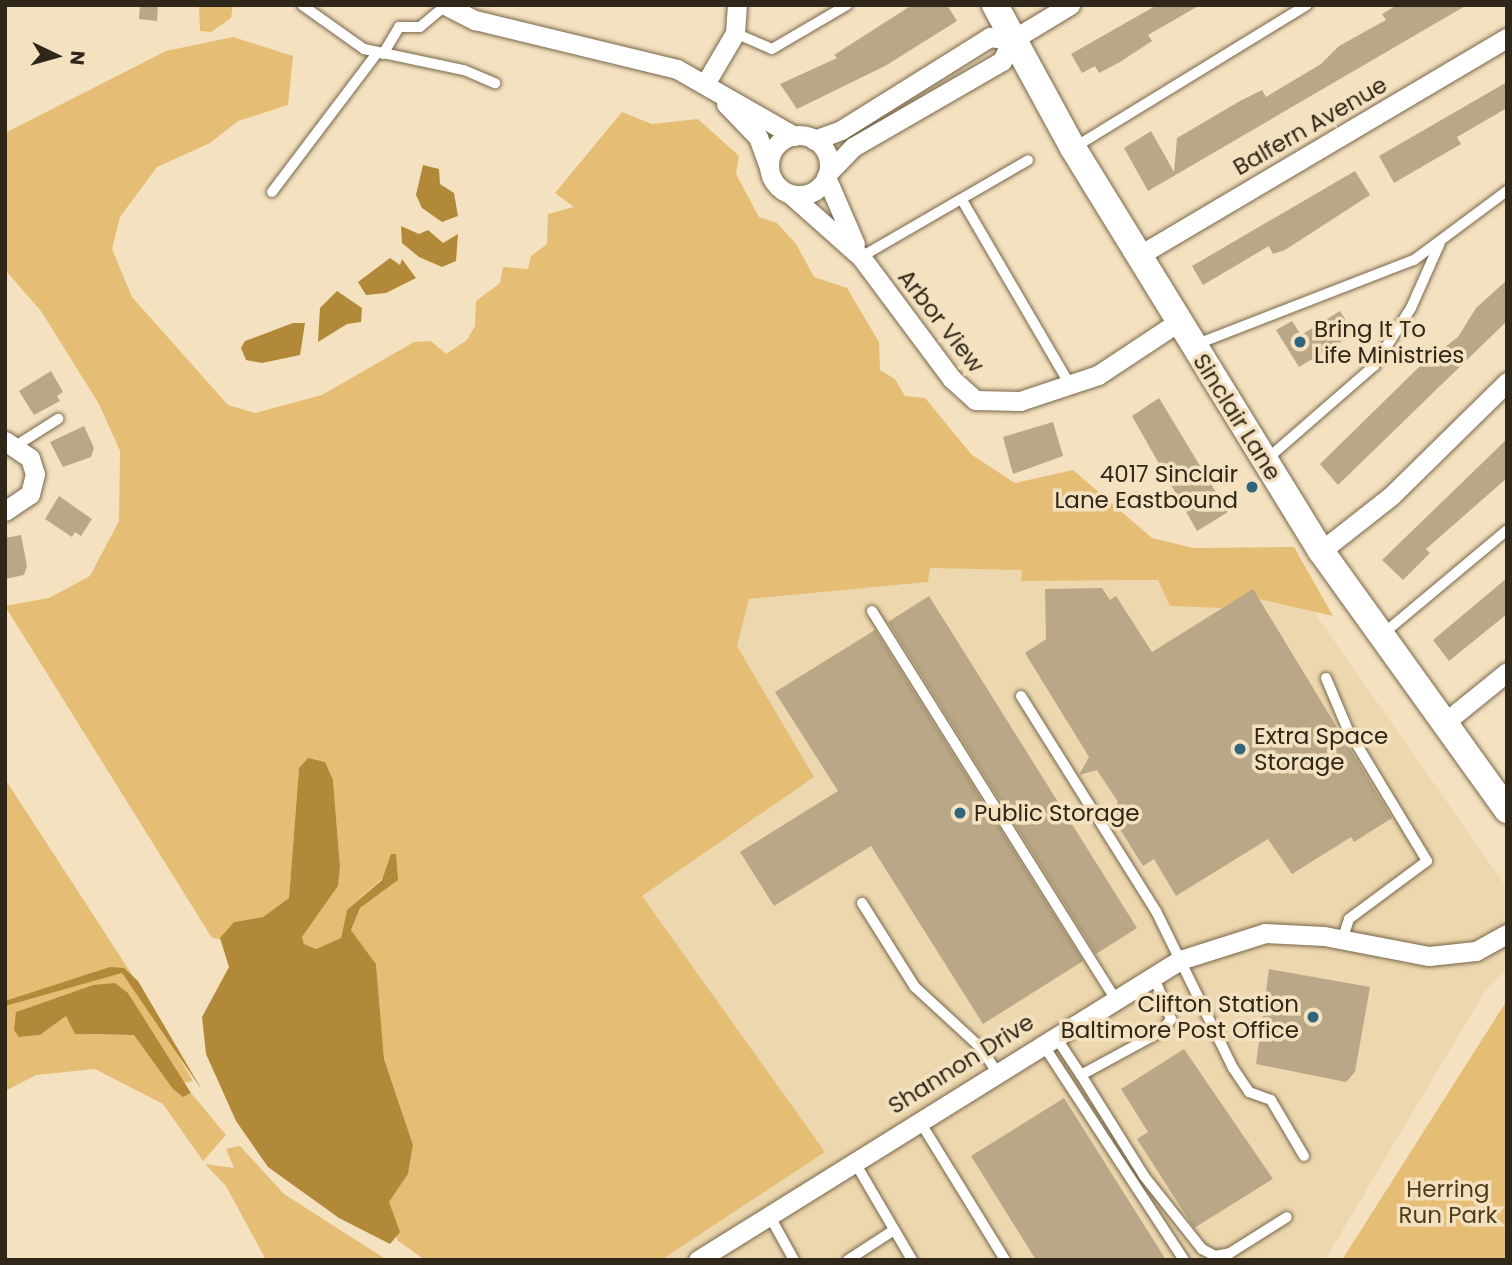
<!DOCTYPE html>
<style>
body{margin:0}
#map{position:relative;width:1512px;height:1265px;overflow:hidden;background:#f4e1c0;font-family:Poppins,sans-serif}
div>[style]{position:absolute}
.built>*{inset:0;background:#edd7af}
.green>*{inset:0;background:#e5bd74}
.water>*{inset:0;background:#b28938}
.building>*{inset:0;background:#b9a787}
.roads{filter:drop-shadow(0 0 2px #776649) drop-shadow(0 0 2px #776649)}
.service>*{height:10px;margin:-5px;padding:0 5px;transform-origin:5px;border-radius:5px;background:#fff}
.minor>*{height:19px;margin:-9.5px;padding:0 9.5px;transform-origin:9.5px;border-radius:9.5px;background:#fff}
.minor>.ring{margin:-9.5px;padding:0;box-sizing:content-box;background:none;border:19px solid #fff;border-radius:50%}
.secondary>*{height:26px;margin:-13px;padding:0 13px;transform-origin:13px;border-radius:13px;background:#fff}
.dots>*{width:19px;height:19px;translate:-50% -50%;box-sizing:border-box;border:4px solid #f4e1c0;border-radius:50%}
span{translate:-50% -50%;white-space:nowrap;text-align:center;line-height:1.15;-webkit-text-stroke:7px #f4e1c0;paint-order:stroke}
.street-label{font-size:23px;color:#2e271a}
.poi-label{font-size:23px;color:#2e271a}
.left{translate:0 -50%;text-align:left}
.right{translate:-100% -50%;text-align:right}
.park-label{font-size:23px;color:#4f3d1a}
.frame{position:absolute;inset:0;border:7px solid #2e271a;pointer-events:none}
.north{position:absolute;left:21px;top:21px;width:70px;height:70px;-webkit-text-stroke:5px #f4e1c0;paint-order:stroke;rotate:95deg;font-size:19px;font-weight:700;line-height:28px;text-align:center;color:#2e271a}
.north::after{content:'';display:block;margin:auto;width:24px;height:32px;background:#2e271a;clip-path:polygon(50% 0,100% 100%,50% 72%,0 100%)}
</style>
<div id="map">
<div class="built">
<div style="clip-path:polygon(929px 568px,1022px 570px,1022px 581px,1291px 579px,1507px 888px,1507px 969px,1485px 991px,1325px 1260px,661px 1260px,825px 1152px,642px 896px,813px 777px,737px 646px,749px 599px,928px 582px)"></div>
</div>
<div class="green">
<div style="clip-path:polygon(199px 5px,233px 5px,231px 18px,211px 32px,200px 31px)"></div>
<div style="clip-path:polygon(233px 37px,293px 56px,288px 105px,238px 121px,210px 143px,157px 167px,120px 217px,112px 249px,132px 297px,228px 405px,255px 413px,322px 395px,414px 342px,431px 341px,446px 354px,467px 340px,475px 326px,476px 301px,500px 283px,503px 267px,528px 269px,531px 256px,547px 244px,548px 214px,574px 207px,555px 193px,622px 112px,652px 124px,698px 119px,739px 156px,736px 174px,759px 217px,777px 223px,796px 244px,814px 277px,847px 288px,879px 342px,880px 370px,895px 379px,905px 396px,925px 398px,972px 455px,1015px 483px,1073px 470px,1152px 538px,1193px 548px,1294px 547px,1333px 616px,1259px 599px,1253px 590px,1223px 608px,1170px 606px,1158px 580px,1021px 581px,1022px 570px,930px 568px,928px 582px,749px 599px,737px 646px,814px 777px,642px 896px,825px 1152px,661px 1260px,425px 1260px,397px 1240px,389px 1202px,408px 1174px,413px 1145px,384px 1059px,376px 964px,351px 930px,360px 908px,397px 880px,391px 854px,387px 874px,347px 910px,341px 938px,316px 949px,304px 944px,302px 937px,338px 886px,340px 867px,333px 780px,308px 758px,299px 768px,289px 898px,263px 917px,234px 922px,220px 939px,212px 938px,5px 606px,49px 598px,90px 576px,119px 521px,120px 451px,99px 404px,41px 311px,5px 270px,5px 133px,166px 51px)"></div>
<div style="clip-path:polygon(5px 779px,129px 970px,193px 1081px,182px 1083px,128px 993px,93px 985px,16px 1012px,19px 1037px,40px 1035px,66px 1016px,91px 1035px,135px 1035px,183px 1097px,191px 1093px,226px 1135px,203px 1161px,163px 1104px,95px 1069px,36px 1075px,5px 1091px)"></div>
<div style="clip-path:polygon(1507px 1002px,1507px 1260px,1342px 1260px,1504px 1005px)"></div>
<div style="clip-path:polygon(240px 1146px,284px 1194px,387px 1260px,266px 1260px,226px 1186px,205px 1164px,234px 1168px,226px 1149px)"></div>
</div>
<div class="water">
<div style="clip-path:polygon(423px 165px,439px 169px,440px 184px,454px 193px,458px 216px,442px 222px,422px 208px,416px 195px)"></div>
<div style="clip-path:polygon(401px 226px,419px 234px,428px 230px,443px 243px,458px 234px,456px 261px,442px 267px,419px 257px,402px 243px)"></div>
<div style="clip-path:polygon(390px 258px,400px 265px,402px 259px,416px 278px,386px 293px,366px 295px,358px 282px)"></div>
<div style="clip-path:polygon(337px 291px,362px 308px,361px 322px,347px 324px,318px 342px,320px 308px)"></div>
<div style="clip-path:polygon(293px 323px,305px 323px,300px 355px,262px 363px,246px 360px,241px 348px,245px 341px)"></div>
<div style="clip-path:polygon(308px 758px,325px 762px,333px 780px,340px 867px,338px 886px,302px 937px,304px 944px,316px 949px,341px 938px,347px 910px,382px 880px,391px 854px,396px 854px,398px 880px,360px 908px,351px 930px,376px 964px,384px 1059px,413px 1145px,408px 1174px,389px 1202px,400px 1232px,390px 1244px,339px 1218px,268px 1167px,236px 1121px,206px 1054px,202px 1017px,229px 967px,220px 938px,234px 922px,263px 917px,289px 898px,299px 768px)"></div>
<div style="clip-path:polygon(110px 967px,124px 968px,138px 981px,202px 1090px,122px 973px,5px 1006px,5px 1001px)"></div>
<div style="clip-path:polygon(115px 983px,128px 993px,191px 1093px,183px 1097px,173px 1089px,134px 1035px,75px 1034px,66px 1016px,40px 1035px,19px 1037px,14px 1030px,16px 1012px,93px 985px)"></div>
</div>
<div class="building">
<div style="clip-path:polygon(140px 5px,158px 5px,157px 21px,139px 19px)"></div>
<div style="clip-path:polygon(912px 5px,947px 5px,957px 21px,885px 66px,797px 109px,780px 84px,837px 58px,834px 55px)"></div>
<div style="clip-path:polygon(1157px 5px,1200px 5px,1148px 35px,1152px 41px,1120px 62px,1099px 73px,1095px 66px,1082px 73px,1071px 54px)"></div>
<div style="clip-path:polygon(1397px 5px,1467px 5px,1148px 191px,1124px 148px,1151px 131px,1174px 172px,1177px 138px,1240px 101px,1262px 90px,1266px 97px,1321px 64px,1339px 46px,1386px 20px,1382px 14px)"></div>
<div style="clip-path:polygon(1507px 82px,1507px 108px,1457px 137px,1461px 144px,1394px 183px,1379px 156px)"></div>
<div style="clip-path:polygon(1355px 171px,1370px 195px,1285px 250px,1273px 254px,1269px 246px,1203px 285px,1192px 266px)"></div>
<div style="clip-path:polygon(1507px 280px,1507px 321px,1338px 485px,1320px 464px,1418px 368px,1458px 337px,1476px 308px)"></div>
<div style="clip-path:polygon(1340px 311px,1354px 334px,1299px 367px,1276px 330px,1292px 321px,1301px 335px)"></div>
<div style="clip-path:polygon(51px 371px,63px 392px,57px 396px,60px 401px,34px 415px,19px 391px)"></div>
<div style="clip-path:polygon(1159px 398px,1228px 512px,1197px 531px,1132px 416px)"></div>
<div style="clip-path:polygon(1053px 422px,1063px 456px,1013px 474px,1003px 437px)"></div>
<div style="clip-path:polygon(84px 426px,94px 448px,91px 457px,63px 467px,50px 442px)"></div>
<div style="clip-path:polygon(1507px 439px,1507px 478px,1426px 549px,1430px 553px,1403px 580px,1382px 560px)"></div>
<div style="clip-path:polygon(59px 496px,92px 519px,81px 536px,75px 532px,72px 537px,45px 519px)"></div>
<div style="clip-path:polygon(21px 535px,27px 566px,24px 575px,5px 579px,5px 538px)"></div>
<div style="clip-path:polygon(1507px 578px,1507px 614px,1449px 661px,1433px 640px)"></div>
<div style="clip-path:polygon(1102px 588px,1110px 600px,1116px 596px,1152px 652px,1253px 589px,1392px 818px,1354px 842px,1351px 837px,1292px 874px,1268px 839px,1176px 896px,1154px 859px,1143px 866px,1111px 815px,1118px 802px,1097px 770px,1079px 775px,1089px 757px,1025px 653px,1046px 639px,1045px 589px)"></div>
<div style="clip-path:polygon(929px 596px,1137px 928px,1096px 954px,888px 622px)"></div>
<div style="clip-path:polygon(875px 630px,1083px 961px,983px 1024px,871px 846px,774px 906px,740px 852px,838px 791px,775px 692px)"></div>
<div style="clip-path:polygon(1269px 969px,1370px 987px,1355px 1072px,1346px 1082px,1256px 1064px)"></div>
<div style="clip-path:polygon(1184px 1049px,1273px 1179px,1194px 1228px,1137px 1139px,1148px 1132px,1121px 1089px)"></div>
<div style="clip-path:polygon(1064px 1098px,1151px 1236px,1166px 1260px,1036px 1260px,971px 1156px)"></div>
</div>
<div class="roads">
<div class="service">
<div style="left:302px;top:5px;width:76px;rotate:35.4deg"></div>
<div style="left:364px;top:49px;width:102px;rotate:11.9deg"></div>
<div style="left:464px;top:70px;width:34px;rotate:23deg"></div>
<div style="left:735px;top:33px;width:40px;rotate:23.4deg"></div>
<div style="left:772px;top:49px;width:87px;rotate:-30.4deg"></div>
<div style="left:383px;top:54px;width:31px;rotate:-59deg"></div>
<div style="left:399px;top:27px;width:21px"></div>
<div style="left:420px;top:27px;width:33px;rotate:-40deg"></div>
<div style="left:1075px;top:147px;width:272px;rotate:-31.5deg"></div>
<div style="left:272px;top:192px;width:174px;rotate:-52.9deg"></div>
<div style="left:962px;top:200px;width:214px;rotate:59.7deg"></div>
<div style="left:861px;top:257px;width:193px;rotate:-30.1deg"></div>
<div style="left:1197px;top:344px;width:233px;rotate:-21.2deg"></div>
<div style="left:1414px;top:260px;width:116px;rotate:-36.6deg"></div>
<div style="left:17px;top:445px;width:49px;rotate:-32.4deg"></div>
<div style="left:1267px;top:459px;width:142px;rotate:-41deg"></div>
<div style="left:1374px;top:366px;width:69px;rotate:-57.5deg"></div>
<div style="left:1411px;top:308px;width:71px;rotate:-66deg"></div>
<div style="left:872px;top:611px;width:456px;rotate:57.9deg"></div>
<div style="left:1384px;top:633px;width:160px;rotate:-39.9deg"></div>
<div style="left:1326px;top:678px;width:56px;rotate:67.1deg"></div>
<div style="left:1348px;top:730px;width:153px;rotate:58.9deg"></div>
<div style="left:1427px;top:861px;width:97px;rotate:143.4deg"></div>
<div style="left:1349px;top:919px;width:22px;rotate:108deg"></div>
<div style="left:1021px;top:696px;width:254px;rotate:57.9deg"></div>
<div style="left:1156px;top:911px;width:175px;rotate:63.9deg"></div>
<div style="left:1233px;top:1068px;width:29px;rotate:56deg"></div>
<div style="left:1249px;top:1092px;width:23px;rotate:20deg"></div>
<div style="left:1271px;top:1100px;width:65px;rotate:59.5deg"></div>
<div style="left:862px;top:903px;width:99px;rotate:57.8deg"></div>
<div style="left:915px;top:987px;width:88px;rotate:42.7deg"></div>
<div style="left:980px;top:1047px;width:29px;rotate:56deg"></div>
<div style="left:1055px;top:1036px;width:47px;rotate:56.3deg"></div>
<div style="left:1081px;top:1075px;width:92px;rotate:-28.5deg"></div>
<div style="left:1162px;top:1031px;width:15px;rotate:-53deg"></div>
<div style="left:1171px;top:1019px;width:48px;rotate:-112.2deg"></div>
<div style="left:1042px;top:1043px;width:259px;rotate:56.8deg"></div>
<div style="left:1081px;top:1075px;width:119px;rotate:58deg"></div>
<div style="left:1144px;top:1176px;width:93px;rotate:51.5deg"></div>
<div style="left:1202px;top:1249px;width:15px;rotate:28deg"></div>
<div style="left:1215px;top:1256px;width:15px;rotate:-11deg"></div>
<div style="left:1230px;top:1253px;width:67px;rotate:-32.3deg"></div>
<div style="left:919px;top:1120px;width:164px;rotate:58.4deg"></div>
<div style="left:854px;top:1161px;width:115px;rotate:59.6deg"></div>
<div style="left:769px;top:1215px;width:51px;rotate:60.9deg"></div>
<div style="left:848px;top:1260px;width:55px;rotate:-33.1deg"></div>
</div>
<div class="minor">
<div style="left:445px;top:5px;width:34px;rotate:27deg"></div>
<div style="left:475px;top:20px;width:208px;rotate:13.6deg"></div>
<div style="left:677px;top:69px;width:135px;rotate:29.8deg"></div>
<div style="left:1012px;top:40px;width:68px;rotate:-31.1deg"></div>
<div style="left:705px;top:84px;width:59px;rotate:-59.5deg"></div>
<div style="left:735px;top:33px;width:28px;rotate:-86deg"></div>
<div style="left:726px;top:104px;width:46px;rotate:45.9deg"></div>
<div style="left:758px;top:137px;width:33px;rotate:70deg"></div>
<div class="ring" style="left:769px;top:135px;width:41px;height:41px"></div>
<div style="left:814px;top:140px;width:29px;rotate:-20deg"></div>
<div style="left:841px;top:130px;width:176px;rotate:-32deg"></div>
<div style="left:990px;top:37px;width:22px;rotate:8deg"></div>
<div style="left:828px;top:173px;width:36px;rotate:-46deg"></div>
<div style="left:853px;top:147px;width:172px;rotate:-30deg"></div>
<div style="left:1002px;top:61px;width:23px;rotate:-65deg"></div>
<div style="left:826px;top:177px;width:73px;rotate:66.6deg"></div>
<div style="left:790px;top:194px;width:95px;rotate:41.6deg"></div>
<div style="left:861px;top:257px;width:152px;rotate:53.3deg"></div>
<div style="left:952px;top:379px;width:31px;rotate:42deg"></div>
<div style="left:975px;top:400px;width:45px;rotate:1.3deg"></div>
<div style="left:1020px;top:401px;width:82px;rotate:-18.4deg"></div>
<div style="left:1098px;top:375px;width:96px;rotate:-33.5deg"></div>
<div style="left:1138px;top:256px;width:429px;rotate:-30.6deg"></div>
<div style="left:5px;top:441px;width:30px;rotate:34deg"></div>
<div style="left:30px;top:458px;width:17px;rotate:73deg"></div>
<div style="left:35px;top:474px;width:21px;rotate:104deg"></div>
<div style="left:30px;top:494px;width:30px;rotate:146deg"></div>
<div style="left:1321px;top:551px;width:89px;rotate:-38.2deg"></div>
<div style="left:1391px;top:496px;width:163px;rotate:-44.5deg"></div>
<div style="left:1443px;top:724px;width:82px;rotate:-39.1deg"></div>
<div style="left:698px;top:1260px;width:568px;rotate:-31.9deg"></div>
<div style="left:1180px;top:960px;width:89px;rotate:-17.6deg"></div>
<div style="left:1265px;top:933px;width:59px;rotate:2.9deg"></div>
<div style="left:1324px;top:936px;width:107px;rotate:10.8deg"></div>
<div style="left:1429px;top:956px;width:47px;rotate:-6.1deg"></div>
<div style="left:1476px;top:951px;width:35px;rotate:-29deg"></div>
</div>
<div class="secondary">
<div style="left:995px;top:5px;width:163px;rotate:61.4deg"></div>
<div style="left:1073px;top:148px;width:473px;rotate:58.4deg"></div>
<div style="left:1321px;top:551px;width:319px;rotate:54.3deg"></div>
</div>
</div>
<div class="dots">
<div style="left:1300px;top:342px;background:#2e657f"></div>
<div style="left:1252px;top:487px;background:#2e657f"></div>
<div style="left:1240px;top:749px;background:#2e657f"></div>
<div style="left:960px;top:813px;background:#2e657f"></div>
<div style="left:1313px;top:1017px;background:#2e657f"></div>
</div>
<div class="street-label">
<span style="left:1310px;top:126px;rotate:-30deg">Balfern Avenue</span>
<span style="left:941px;top:321px;rotate:52deg">Arbor View</span>
<span style="left:1237px;top:417px;rotate:58deg">Sinclair Lane</span>
<span style="left:961px;top:1064px;rotate:-32deg">Shannon Drive</span>
</div>
<div class="poi-label">
<span class="left" style="left:1314px;top:342px">Bring It To<br>Life Ministries</span>
<span class="right" style="left:1238px;top:487px">4017 Sinclair<br>Lane Eastbound</span>
<span class="left" style="left:1254px;top:749px">Extra Space<br>Storage</span>
<span class="left" style="left:974px;top:813px">Public Storage</span>
<span class="right" style="left:1299px;top:1017px">Clifton Station<br>Baltimore Post Office</span>
</div>
<div class="park-label">
<span style="left:1448px;top:1202px">Herring<br>Run Park</span>
</div>
<div class="frame"></div>
<div class="north">N</div>
</div>
